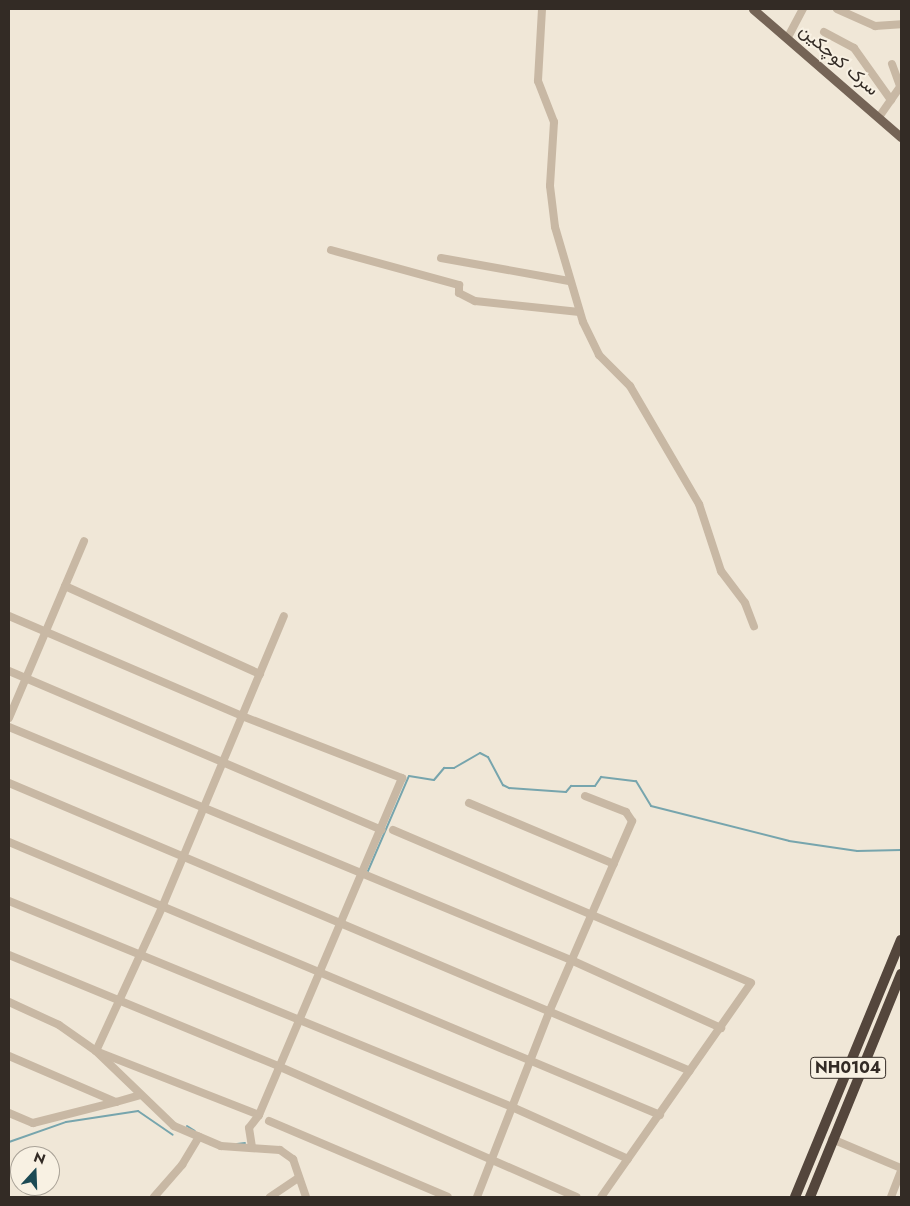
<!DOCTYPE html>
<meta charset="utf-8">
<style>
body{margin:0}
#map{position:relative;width:910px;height:1206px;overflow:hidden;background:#f0e7d7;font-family:Jost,Vazirmatn,sans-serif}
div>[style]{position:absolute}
.stream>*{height:2px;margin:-1px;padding:0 1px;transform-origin:1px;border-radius:1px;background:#77a5ad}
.minor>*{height:8px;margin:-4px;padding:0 4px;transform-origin:4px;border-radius:4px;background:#c8b8a4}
.major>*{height:9px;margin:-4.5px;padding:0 4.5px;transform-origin:4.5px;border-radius:4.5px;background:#756456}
.highway>*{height:10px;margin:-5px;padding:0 5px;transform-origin:5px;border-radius:5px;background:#54463c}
span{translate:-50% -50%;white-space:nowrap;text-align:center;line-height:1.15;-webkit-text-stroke:4px #f8f1e3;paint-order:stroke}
.shield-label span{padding:1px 4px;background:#f8f1e3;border:1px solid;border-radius:4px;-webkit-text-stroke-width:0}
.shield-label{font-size:16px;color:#332b25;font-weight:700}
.street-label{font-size:18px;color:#332b25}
.frame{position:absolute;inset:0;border:10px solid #332b25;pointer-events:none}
.north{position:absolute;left:10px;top:1146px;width:50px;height:50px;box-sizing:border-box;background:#f8f1e3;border:1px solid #a9a297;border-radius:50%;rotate:20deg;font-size:14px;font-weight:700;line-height:20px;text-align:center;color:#332b25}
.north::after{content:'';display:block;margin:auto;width:18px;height:22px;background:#1c4a54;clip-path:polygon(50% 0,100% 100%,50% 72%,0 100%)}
</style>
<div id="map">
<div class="stream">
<div style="left:368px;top:871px;width:103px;rotate:-66.7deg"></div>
<div style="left:409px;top:776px;width:25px;rotate:9deg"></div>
<div style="left:434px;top:780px;width:16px;rotate:-50deg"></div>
<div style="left:444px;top:768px;width:10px"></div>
<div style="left:454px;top:768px;width:30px;rotate:-30deg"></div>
<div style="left:480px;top:753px;width:9px;rotate:27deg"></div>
<div style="left:488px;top:757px;width:32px;rotate:62deg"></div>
<div style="left:503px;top:785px;width:7px;rotate:27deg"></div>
<div style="left:509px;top:788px;width:57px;rotate:4deg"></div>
<div style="left:566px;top:792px;width:8px;rotate:-50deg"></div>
<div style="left:571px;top:786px;width:24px"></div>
<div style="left:595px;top:786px;width:11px;rotate:-56deg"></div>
<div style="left:601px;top:777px;width:35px;rotate:7deg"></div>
<div style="left:636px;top:781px;width:29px;rotate:59deg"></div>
<div style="left:651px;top:806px;width:142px;rotate:14.2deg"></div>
<div style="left:789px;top:841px;width:69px;rotate:8.4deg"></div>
<div style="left:857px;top:851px;width:44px;rotate:-1.3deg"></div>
<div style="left:187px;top:1126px;width:9px;rotate:32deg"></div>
<div style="left:9px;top:1142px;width:60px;rotate:-19.3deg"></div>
<div style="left:66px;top:1122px;width:73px;rotate:-8.7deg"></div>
<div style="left:138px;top:1111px;width:42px;rotate:34.4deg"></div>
<div style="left:237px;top:1144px;width:8px;rotate:-7deg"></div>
</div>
<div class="minor">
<div style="left:542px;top:9px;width:72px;rotate:93.2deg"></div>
<div style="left:538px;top:81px;width:44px;rotate:68.7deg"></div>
<div style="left:554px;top:122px;width:64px;rotate:93.6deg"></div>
<div style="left:550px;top:186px;width:41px;rotate:83deg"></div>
<div style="left:555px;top:227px;width:99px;rotate:73.6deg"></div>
<div style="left:583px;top:322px;width:37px;rotate:64deg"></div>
<div style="left:599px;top:355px;width:44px;rotate:45deg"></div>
<div style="left:630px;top:386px;width:137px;rotate:59.7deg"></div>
<div style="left:699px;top:504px;width:71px;rotate:71.8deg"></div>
<div style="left:721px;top:571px;width:40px;rotate:53deg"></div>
<div style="left:745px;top:603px;width:25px;rotate:69deg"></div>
<div style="left:837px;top:9px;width:42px;rotate:24.1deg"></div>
<div style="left:875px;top:26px;width:26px;rotate:-4deg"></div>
<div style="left:824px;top:32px;width:34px;rotate:28deg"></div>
<div style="left:854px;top:48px;width:64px;rotate:54.6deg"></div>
<div style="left:788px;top:37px;width:32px;rotate:-62deg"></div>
<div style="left:892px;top:64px;width:27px;rotate:70deg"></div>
<div style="left:879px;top:117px;width:35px;rotate:-55deg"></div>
<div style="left:331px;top:250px;width:133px;rotate:15.3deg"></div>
<div style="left:459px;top:285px;width:8px;rotate:90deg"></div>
<div style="left:459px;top:293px;width:18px;rotate:27deg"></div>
<div style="left:475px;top:301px;width:105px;rotate:6deg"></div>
<div style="left:441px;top:258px;width:130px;rotate:10.2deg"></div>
<div style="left:65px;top:586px;width:214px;rotate:24.3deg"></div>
<div style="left:9px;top:616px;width:254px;rotate:23.2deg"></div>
<div style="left:242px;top:716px;width:172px;rotate:21.2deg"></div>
<div style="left:402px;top:778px;width:366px;rotate:113deg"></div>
<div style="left:259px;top:1115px;width:16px;rotate:128deg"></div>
<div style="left:249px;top:1128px;width:18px;rotate:81deg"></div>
<div style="left:9px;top:671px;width:405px;rotate:23.1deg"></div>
<div style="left:9px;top:718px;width:192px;rotate:-67deg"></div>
<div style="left:9px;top:727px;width:608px;rotate:22.52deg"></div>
<div style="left:571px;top:960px;width:165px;rotate:24.4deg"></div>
<div style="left:9px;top:783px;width:739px;rotate:22.92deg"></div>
<div style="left:469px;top:803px;width:157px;rotate:22.8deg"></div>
<div style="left:393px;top:830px;width:389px;rotate:23.1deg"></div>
<div style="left:751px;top:983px;width:261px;rotate:125deg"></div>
<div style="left:9px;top:842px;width:706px;rotate:22.75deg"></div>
<div style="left:9px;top:901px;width:544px;rotate:22.27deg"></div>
<div style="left:512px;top:1107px;width:127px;rotate:24.1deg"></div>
<div style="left:9px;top:955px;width:291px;rotate:22.4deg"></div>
<div style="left:278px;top:1066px;width:326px;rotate:23.7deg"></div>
<div style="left:9px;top:1002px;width:55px;rotate:24.7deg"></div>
<div style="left:59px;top:1025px;width:45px;rotate:35.1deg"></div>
<div style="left:96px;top:1051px;width:108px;rotate:43.9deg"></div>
<div style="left:174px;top:1126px;width:51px;rotate:23.1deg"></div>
<div style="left:221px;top:1146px;width:59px;rotate:3.9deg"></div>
<div style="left:280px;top:1150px;width:16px;rotate:35deg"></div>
<div style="left:293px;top:1159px;width:40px;rotate:71.1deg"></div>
<div style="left:9px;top:1056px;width:116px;rotate:23.3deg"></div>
<div style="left:116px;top:1102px;width:25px;rotate:-16deg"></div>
<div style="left:9px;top:1113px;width:26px;rotate:23deg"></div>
<div style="left:33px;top:1123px;width:86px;rotate:-14.2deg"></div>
<div style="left:259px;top:1115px;width:175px;rotate:-158.6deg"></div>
<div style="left:96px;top:1051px;width:161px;rotate:-65.3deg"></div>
<div style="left:163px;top:905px;width:313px;rotate:-67.3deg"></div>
<div style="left:269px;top:1121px;width:194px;rotate:23deg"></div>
<div style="left:832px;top:1139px;width:75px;rotate:22.8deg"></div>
<div style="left:154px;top:1197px;width:43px;rotate:-48.8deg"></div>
<div style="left:182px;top:1165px;width:33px;rotate:-59deg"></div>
<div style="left:270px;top:1197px;width:34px;rotate:-34deg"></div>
<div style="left:477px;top:1197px;width:201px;rotate:-68.7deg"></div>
<div style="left:550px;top:1010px;width:206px;rotate:-66.5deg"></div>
<div style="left:632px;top:821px;width:11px;rotate:-124deg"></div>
<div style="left:626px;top:812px;width:44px;rotate:-158.7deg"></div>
<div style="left:891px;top:1197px;width:28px;rotate:-69deg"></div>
</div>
<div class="major">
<div style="left:753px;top:9px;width:196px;rotate:40.9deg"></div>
</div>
<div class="highway">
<div style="left:795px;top:1197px;width:278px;rotate:-67.6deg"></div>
<div style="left:810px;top:1197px;width:241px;rotate:-67.8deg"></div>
</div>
<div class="shield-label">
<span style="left:848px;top:1068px">NH0104</span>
</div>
<div class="street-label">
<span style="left:839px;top:60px;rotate:41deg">سرک کوچکین</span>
</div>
<div class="frame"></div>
<div class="north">N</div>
</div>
